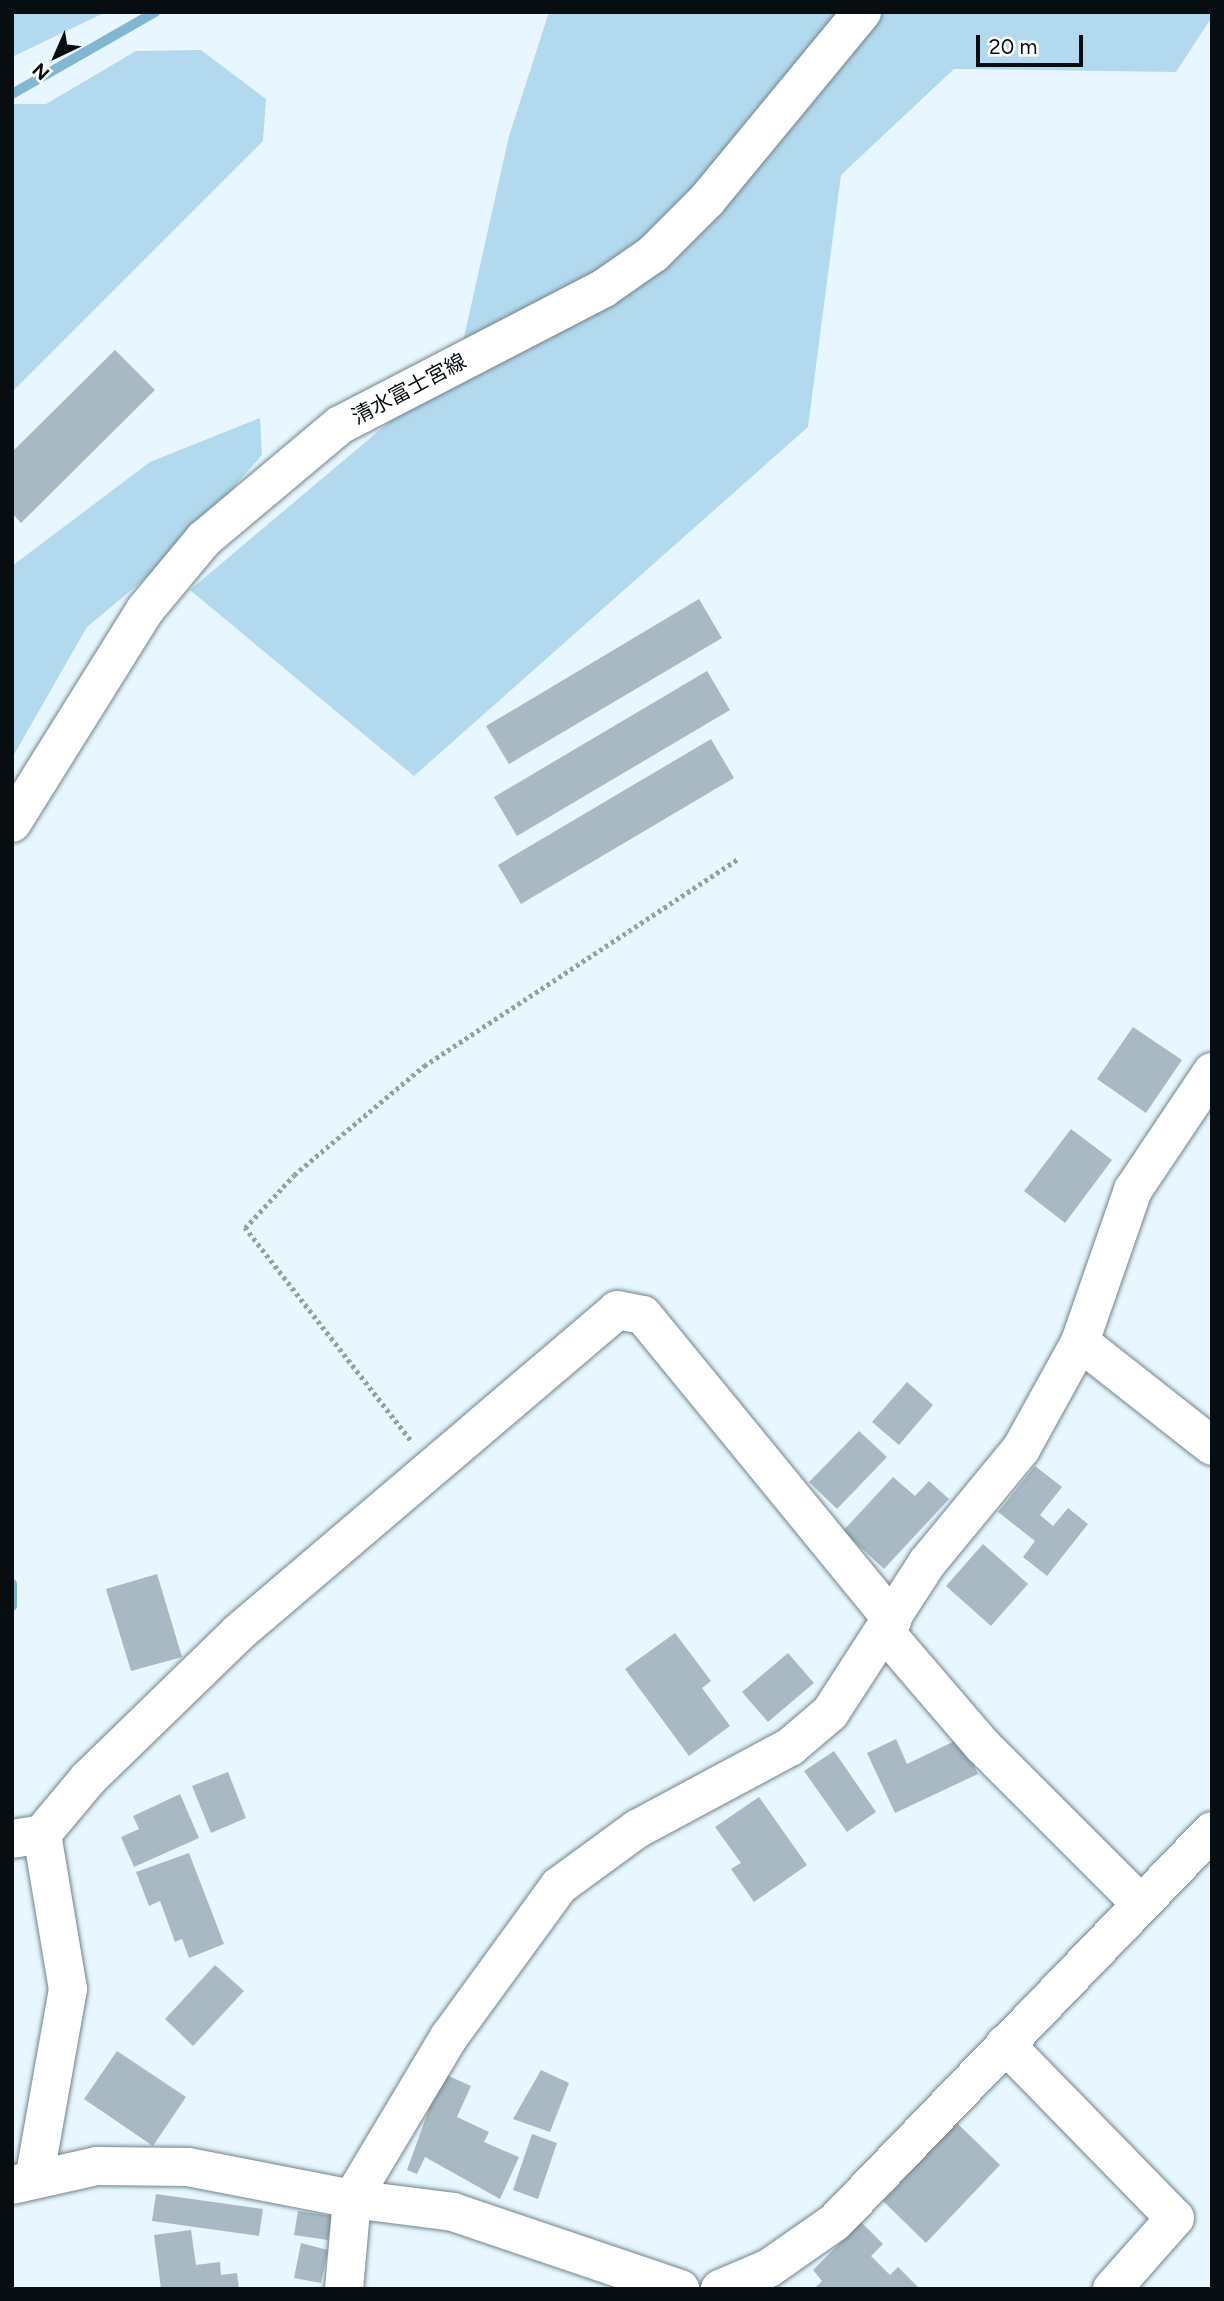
<!DOCTYPE html>
<meta charset="utf-8">
<style>
body{margin:0}
#map{position:relative;width:1224px;height:2301px;overflow:hidden;background:#e8f7ff;font-family:Figtree,"Noto Sans JP",sans-serif}
div>[style]{position:absolute}
.green>*{inset:0;background:#b2d9ed}
.stream>*{height:10px;margin:-5px;padding:0 5px;transform-origin:5px;border-radius:5px;background:#82b6d1}
.building>*{inset:0;background:#a8b9c3}
.path>*{height:4.5px;margin-top:-2.25px;transform-origin:0;background:repeating-linear-gradient(90deg,#949fa6 0 3.5px,transparent 0 7px)}
.roads{filter:drop-shadow(0 0 2px #72828b) drop-shadow(0 0 2px #72828b)}
.minor>*{height:38px;margin:-19px;padding:0 19px;transform-origin:19px;border-radius:19px;background:#fff}
.major>*{height:38px;margin:-19px;padding:0 19px;transform-origin:19px;border-radius:19px;background:#fff}
span{translate:-50% -50%;white-space:nowrap;text-align:center;line-height:1.15;-webkit-text-stroke:5px #fff;paint-order:stroke}
.street-label{font-size:21px;color:#070d10}
.frame{position:absolute;inset:0;border:14px solid #070d10;pointer-events:none}
.north{position:absolute;left:21px;top:21px;width:70px;height:70px;-webkit-text-stroke:5px #fff;paint-order:stroke;rotate:224deg;font-size:19px;font-weight:700;line-height:28px;text-align:center;color:#070d10}
.north::after{content:'';display:block;margin:auto;width:24px;height:32px;background:#070d10;clip-path:polygon(50% 0,100% 100%,50% 72%,0 100%)}
.scale{position:absolute;left:976px;top:35px;width:107px;height:32px;box-sizing:border-box;border:4px solid #070d10;border-top:0;padding-left:9px;font-size:21px;line-height:24px;white-space:nowrap;color:#070d10;-webkit-text-stroke:5px #fff;paint-order:stroke}
</style>
<div id="map">
<div class="green">
<div style="clip-path:polygon(12px 12px,106px 12px,12px 57px)"></div>
<div style="clip-path:polygon(549px 12px,1212px 12px,1212px 17px,1176px 72px,954px 69px,841px 175px,808px 427px,414px 776px,190px 590px,458px 364px,509px 136px)"></div>
<div style="clip-path:polygon(201px 50px,266px 99px,263px 141px,12px 392px,12px 104px,46px 104px,136px 51px)"></div>
<div style="clip-path:polygon(260px 418px,262px 455px,177px 552px,87px 627px,12px 758px,12px 566px,150px 462px)"></div>
</div>
<div class="stream">
<div style="left:12px;top:94px;width:165px;rotate:-29.8deg"></div>
<div style="left:12px;top:1584px;width:22px;rotate:90deg"></div>
</div>
<div class="building">
<div style="clip-path:polygon(115px 350px,155px 390px,21px 523px,12px 513px,12px 452px)"></div>
<div style="clip-path:polygon(699px 599px,722px 638px,509px 764px,486px 726px)"></div>
<div style="clip-path:polygon(707px 671px,730px 710px,517px 836px,494px 797px)"></div>
<div style="clip-path:polygon(711px 739px,734px 778px,521px 904px,498px 865px)"></div>
<div style="clip-path:polygon(1133px 1027px,1182px 1060px,1146px 1113px,1097px 1079px)"></div>
<div style="clip-path:polygon(1071px 1129px,1112px 1160px,1065px 1223px,1024px 1191px)"></div>
<div style="clip-path:polygon(907px 1382px,933px 1405px,899px 1445px,872px 1422px)"></div>
<div style="clip-path:polygon(859px 1431px,887px 1457px,837px 1509px,809px 1482px)"></div>
<div style="clip-path:polygon(1035px 1466px,1062px 1487px,1040px 1515px,1053px 1526px,1068px 1508px,1088px 1524px,1047px 1576px,1023px 1557px,1035px 1541px,998px 1512px)"></div>
<div style="clip-path:polygon(893px 1477px,915px 1496px,929px 1481px,949px 1499px,884px 1569px,843px 1531px)"></div>
<div style="clip-path:polygon(983px 1544px,1028px 1584px,991px 1626px,946px 1586px)"></div>
<div style="clip-path:polygon(157px 1574px,182px 1657px,131px 1671px,106px 1589px)"></div>
<div style="clip-path:polygon(675px 1633px,711px 1681px,702px 1688px,730px 1726px,689px 1756px,625px 1669px)"></div>
<div style="clip-path:polygon(788px 1653px,814px 1683px,768px 1722px,742px 1692px)"></div>
<div style="clip-path:polygon(961px 1738px,978px 1774px,895px 1813px,867px 1753px,896px 1739px,907px 1764px)"></div>
<div style="clip-path:polygon(834px 1751px,876px 1812px,847px 1832px,804px 1771px)"></div>
<div style="clip-path:polygon(228px 1772px,246px 1818px,211px 1833px,192px 1786px)"></div>
<div style="clip-path:polygon(180px 1794px,199px 1838px,134px 1867px,121px 1837px,139px 1829px,133px 1816px)"></div>
<div style="clip-path:polygon(759px 1797px,807px 1865px,754px 1902px,731px 1869px,741px 1863px,715px 1827px)"></div>
<div style="clip-path:polygon(189px 1853px,224px 1944px,189px 1958px,182px 1939px,175px 1942px,160px 1901px,149px 1906px,136px 1872px)"></div>
<div style="clip-path:polygon(215px 1965px,244px 1991px,193px 2046px,165px 2019px)"></div>
<div style="clip-path:polygon(117px 2051px,186px 2097px,153px 2146px,84px 2099px)"></div>
<div style="clip-path:polygon(541px 2070px,569px 2083px,550px 2132px,513px 2119px)"></div>
<div style="clip-path:polygon(442px 2073px,471px 2086px,457px 2117px,489px 2132px,484px 2142px,519px 2157px,500px 2199px,425px 2157px,417px 2174px,407px 2170px)"></div>
<div style="clip-path:polygon(957px 2123px,1000px 2165px,926px 2243px,883px 2201px)"></div>
<div style="clip-path:polygon(532px 2134px,557px 2143px,538px 2199px,513px 2190px)"></div>
<div style="clip-path:polygon(156px 2194px,263px 2209px,259px 2236px,152px 2221px)"></div>
<div style="clip-path:polygon(298px 2211px,332px 2216px,328px 2240px,294px 2235px)"></div>
<div style="clip-path:polygon(861px 2222px,883px 2244px,871px 2256px,890px 2275px,898px 2267px,920px 2289px,814px 2289px,822px 2281px,813px 2270px)"></div>
<div style="clip-path:polygon(191px 2230px,196px 2265px,220px 2262px,221px 2275px,237px 2273px,239px 2289px,161px 2289px,154px 2235px)"></div>
<div style="clip-path:polygon(301px 2243px,328px 2250px,321px 2283px,294px 2278px)"></div>
</div>
<div class="path">
<div style="left:410px;top:1440px;width:269px;rotate:-127.9deg"></div>
<div style="left:245px;top:1228px;width:72px;rotate:-47.2deg"></div>
<div style="left:294px;top:1175px;width:170px;rotate:-40deg"></div>
<div style="left:424px;top:1066px;width:377px;rotate:-33.4deg"></div>
</div>
<div class="roads">
<div class="minor">
<div style="left:1080px;top:1342px;width:168px;rotate:38.2deg"></div>
<div style="left:886px;top:1633px;width:149px;rotate:49.4deg"></div>
<div style="left:983px;top:1746px;width:222px;rotate:45deg"></div>
<div style="left:42px;top:1834px;width:72px;rotate:-50.1deg"></div>
<div style="left:88px;top:1779px;width:209px;rotate:-44.2deg"></div>
<div style="left:238px;top:1633px;width:498px;rotate:-40.4deg"></div>
<div style="left:617px;top:1310px;width:26px;rotate:11deg"></div>
<div style="left:643px;top:1315px;width:394px;rotate:50.7deg"></div>
<div style="left:12px;top:1839px;width:30px;rotate:-9deg"></div>
<div style="left:42px;top:1834px;width:157px;rotate:80.5deg"></div>
<div style="left:68px;top:1989px;width:189px;rotate:100.1deg"></div>
<div style="left:1005px;top:2044px;width:243px;rotate:45.7deg"></div>
<div style="left:1175px;top:2218px;width:95px;rotate:131.6deg"></div>
<div style="left:12px;top:2185px;width:87px;rotate:-12.6deg"></div>
<div style="left:97px;top:2166px;width:91px;rotate:0.6deg"></div>
<div style="left:188px;top:2167px;width:167px;rotate:11deg"></div>
<div style="left:352px;top:2199px;width:189px;rotate:-59.1deg"></div>
<div style="left:449px;top:2037px;width:187px;rotate:-53.9deg"></div>
<div style="left:559px;top:1886px;width:97px;rotate:-36.2deg"></div>
<div style="left:637px;top:1829px;width:174px;rotate:-28.2deg"></div>
<div style="left:790px;top:1747px;width:52px;rotate:-40.4deg"></div>
<div style="left:830px;top:1713px;width:179px;rotate:-57.1deg"></div>
<div style="left:927px;top:1563px;width:148px;rotate:-50.5deg"></div>
<div style="left:1021px;top:1449px;width:122px;rotate:-61.1deg"></div>
<div style="left:1080px;top:1342px;width:161px;rotate:-70.8deg"></div>
<div style="left:1133px;top:1190px;width:142px;rotate:-56.2deg"></div>
<div style="left:344px;top:2289px;width:90px;rotate:-84.9deg"></div>
<div style="left:352px;top:2199px;width:102px;rotate:7.3deg"></div>
<div style="left:453px;top:2212px;width:240px;rotate:18.7deg"></div>
<div style="left:720px;top:2289px;width:53px;rotate:-23.2deg"></div>
<div style="left:769px;top:2268px;width:80px;rotate:-34.9deg"></div>
<div style="left:835px;top:2222px;width:543px;rotate:-46.04deg"></div>
</div>
<div class="major">
<div style="left:12px;top:823px;width:251px;rotate:-58deg"></div>
<div style="left:145px;top:610px;width:92px;rotate:-50.3deg"></div>
<div style="left:204px;top:539px;width:177px;rotate:-40deg"></div>
<div style="left:340px;top:425px;width:297px;rotate:-27.4deg"></div>
<div style="left:604px;top:288px;width:60px;rotate:-34.8deg"></div>
<div style="left:653px;top:254px;width:76px;rotate:-45deg"></div>
<div style="left:707px;top:200px;width:244px;rotate:-50.5deg"></div>
</div>
</div>
<div class="street-label">
<span style="left:409px;top:389px;rotate:-28deg">清水富士宮線</span>
</div>
<div class="frame"></div>
<div class="north">N</div>
<div class="scale">20 m</div>
</div>
